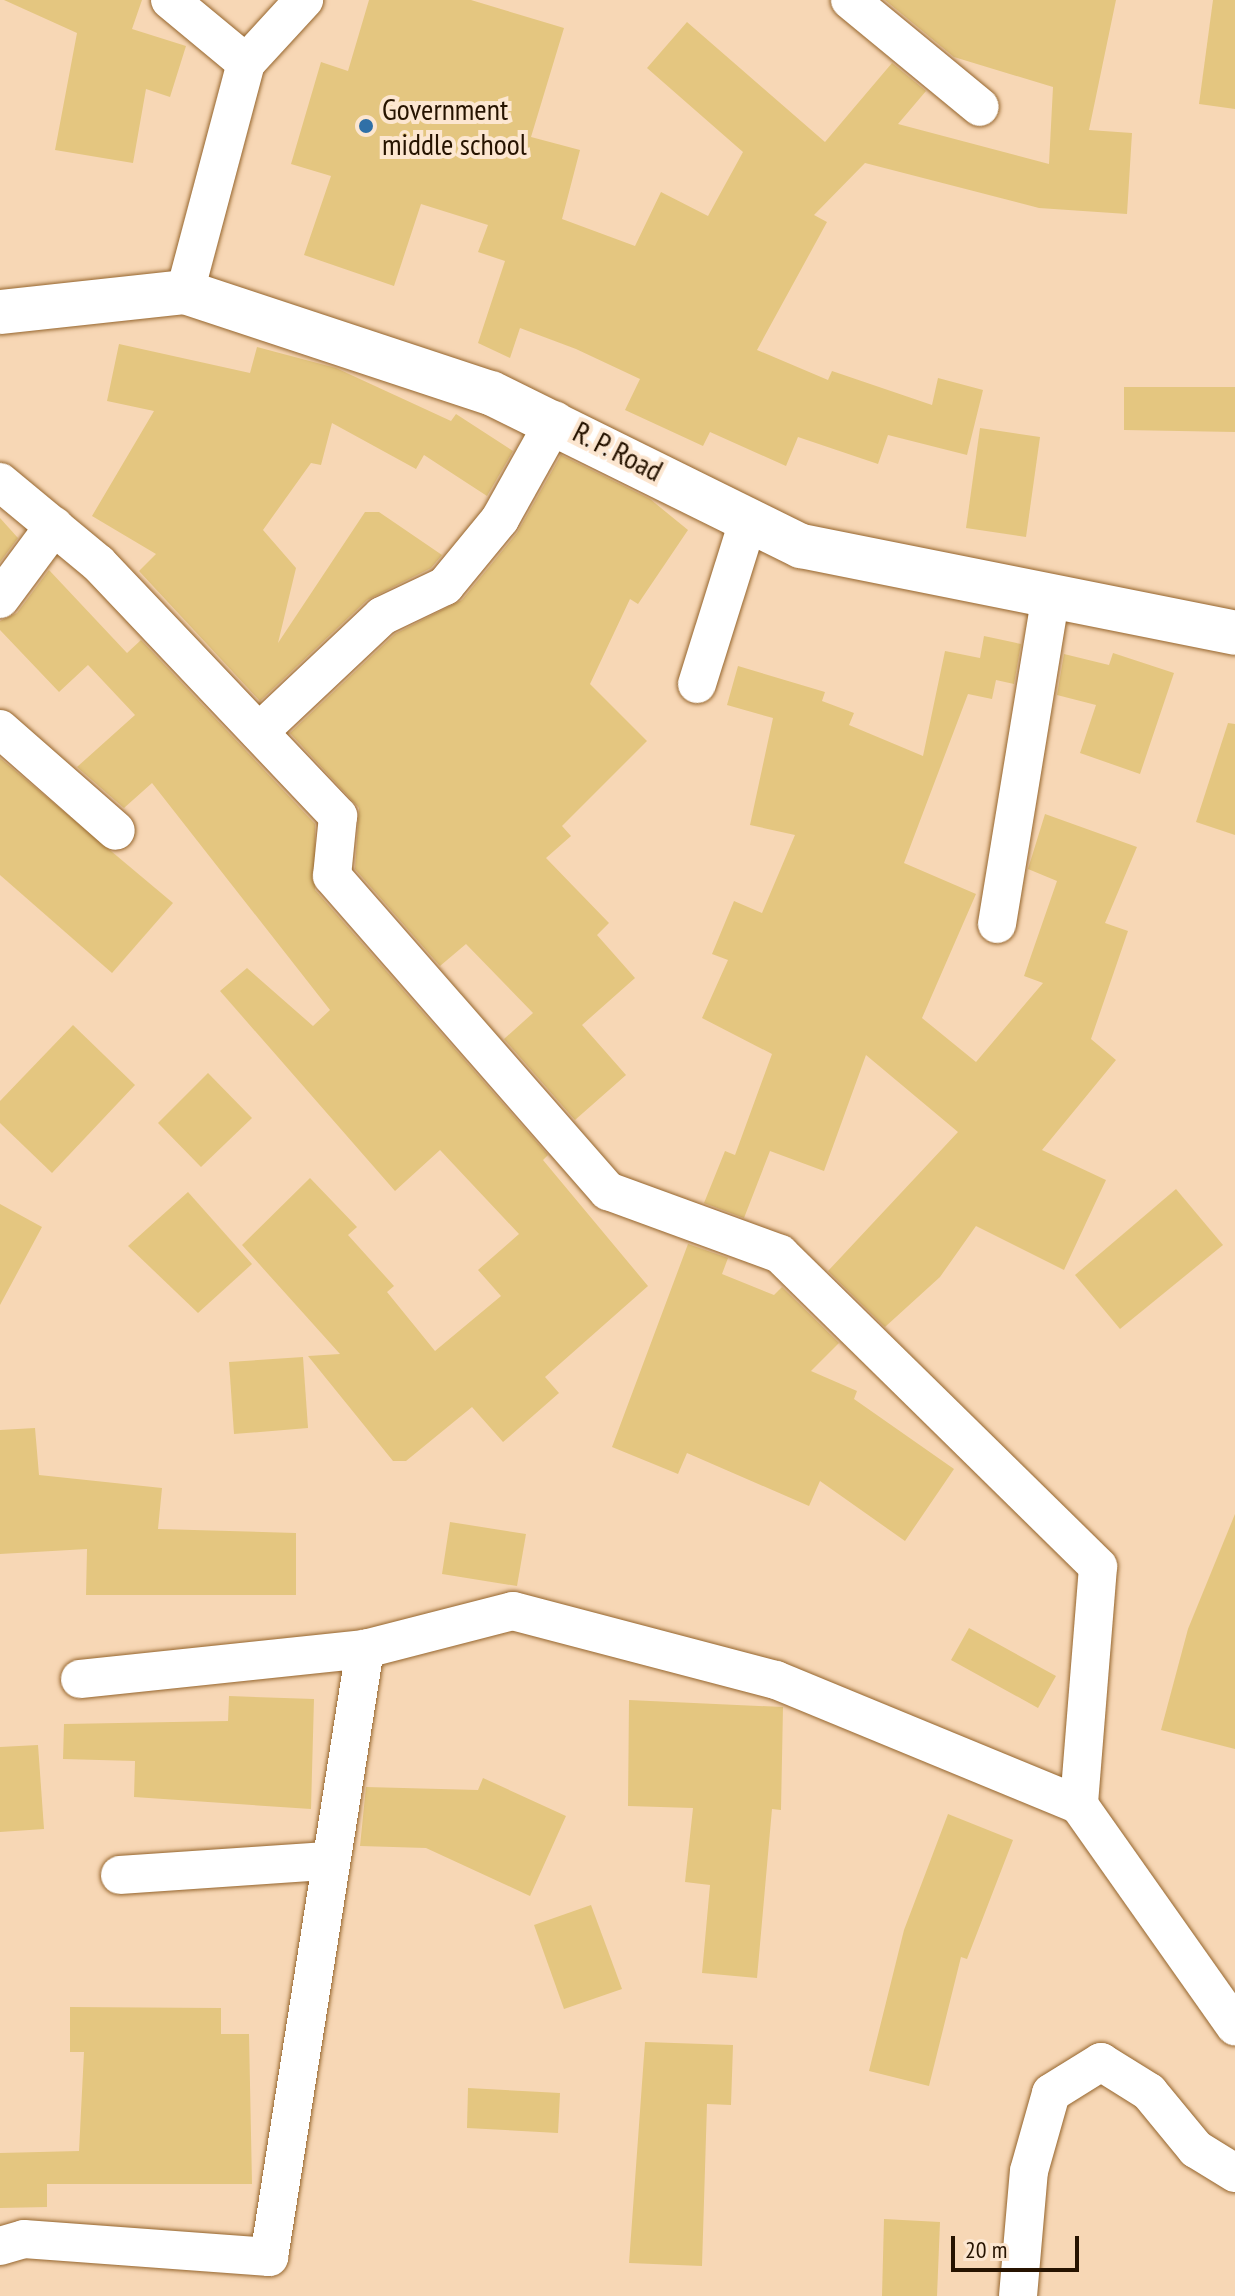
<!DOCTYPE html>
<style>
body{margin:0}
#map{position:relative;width:1235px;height:2296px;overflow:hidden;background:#f7d7b5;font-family:"PT Sans Narrow",sans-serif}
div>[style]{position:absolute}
.building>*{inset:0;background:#e4c680}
.roads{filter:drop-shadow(0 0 2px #95652d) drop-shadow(0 0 2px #95652d)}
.street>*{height:38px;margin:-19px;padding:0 19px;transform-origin:19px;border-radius:19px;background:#fff}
.secondary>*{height:44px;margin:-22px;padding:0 22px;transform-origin:22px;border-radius:22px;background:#fff}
.dots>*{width:22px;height:22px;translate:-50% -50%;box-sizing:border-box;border:4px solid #fce6d0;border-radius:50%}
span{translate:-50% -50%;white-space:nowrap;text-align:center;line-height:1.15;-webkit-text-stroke:8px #fce6d0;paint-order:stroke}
.poi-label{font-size:30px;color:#261300}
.left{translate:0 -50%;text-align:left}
.street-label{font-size:30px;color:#261300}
.scale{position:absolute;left:951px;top:2236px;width:128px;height:36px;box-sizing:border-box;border:4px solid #261300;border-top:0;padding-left:10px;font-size:24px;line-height:28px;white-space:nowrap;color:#261300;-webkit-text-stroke:6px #fce6d0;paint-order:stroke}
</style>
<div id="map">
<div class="building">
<div style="clip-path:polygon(4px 0,142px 0,132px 29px,186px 46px,170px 97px,146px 89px,133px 163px,55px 150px,77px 33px)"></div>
<div style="clip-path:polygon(369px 0,471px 0,564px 28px,531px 137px,580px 150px,562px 219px,635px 246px,661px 192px,708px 216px,743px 152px,647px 68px,687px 22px,825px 142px,892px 63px,926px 91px,898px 124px,1049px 164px,1053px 87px,954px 57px,885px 0,1116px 0,1089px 130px,1132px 133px,1127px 214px,1039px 208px,865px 163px,814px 215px,827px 222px,757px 350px,828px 380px,832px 371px,932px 405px,938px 378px,983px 390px,967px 455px,888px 435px,878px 464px,798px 437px,786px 466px,710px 432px,703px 446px,625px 410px,640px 379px,576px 349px,520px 328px,510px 358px,478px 343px,505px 261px,478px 252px,488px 225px,421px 204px,394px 286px,304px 255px,331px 176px,291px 164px,321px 62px,348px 71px)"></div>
<div style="clip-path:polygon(1213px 0,1235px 0,1235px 109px,1199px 104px)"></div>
<div style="clip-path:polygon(119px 344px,250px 373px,257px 347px,336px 368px,451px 421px,456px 414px,513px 451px,487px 496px,424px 455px,416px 469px,332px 423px,321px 465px,311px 463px,263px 530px,296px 568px,278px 643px,365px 512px,379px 512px,442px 555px,431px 568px,367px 600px,260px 701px,139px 571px,156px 554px,92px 516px,154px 411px,107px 401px)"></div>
<div style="clip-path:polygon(1124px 387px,1235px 387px,1235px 432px,1124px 430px)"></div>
<div style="clip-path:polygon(980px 428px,1040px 437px,1026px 537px,966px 528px)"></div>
<div style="clip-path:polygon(561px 455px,650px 499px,688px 530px,638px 604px,630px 599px,590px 684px,647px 741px,562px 826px,571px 836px,546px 858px,609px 923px,597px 935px,635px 978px,582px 1025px,626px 1075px,575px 1120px,504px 1039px,533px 1013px,466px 944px,440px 966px,355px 869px,359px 808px,290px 733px,395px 634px,462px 600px,517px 533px)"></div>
<div style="clip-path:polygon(0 518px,18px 538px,0 562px)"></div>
<div style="clip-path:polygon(49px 570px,127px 653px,141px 640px,315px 824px,315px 890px,548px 1155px,543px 1160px,648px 1286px,545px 1377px,559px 1393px,503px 1442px,472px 1407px,406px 1461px,393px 1461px,308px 1356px,340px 1354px,242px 1245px,310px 1178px,357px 1227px,348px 1235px,394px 1286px,387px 1292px,435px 1351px,501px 1296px,478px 1270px,519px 1234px,440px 1150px,395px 1191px,220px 991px,247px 968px,313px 1026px,330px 1010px,152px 783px,124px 808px,77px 767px,135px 715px,88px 665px,59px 692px,0 630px,0 621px,17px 613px)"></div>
<div style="clip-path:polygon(984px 636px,1021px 644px,1014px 684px,996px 680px,992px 699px,968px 694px,904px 863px,976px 894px,922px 1018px,976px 1062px,1043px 983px,1024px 976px,1057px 881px,1028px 869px,1045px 814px,1137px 847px,1105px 923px,1128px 931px,1091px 1039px,1116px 1060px,1042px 1150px,1106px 1180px,1064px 1270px,976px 1226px,940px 1277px,885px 1327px,828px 1271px,958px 1132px,866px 1055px,824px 1171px,770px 1151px,744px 1218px,704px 1203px,725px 1151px,735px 1155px,772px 1054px,702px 1018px,728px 960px,712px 954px,734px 901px,762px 913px,795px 835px,750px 825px,773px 718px,727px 705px,738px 666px,825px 692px,822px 701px,854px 713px,849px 725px,923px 756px,945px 651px,980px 658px)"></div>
<div style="clip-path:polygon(1113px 653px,1174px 673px,1140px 774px,1080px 753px,1096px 705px,1057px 695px,1064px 654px,1109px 665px)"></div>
<div style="clip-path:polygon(1228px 723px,1235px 724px,1235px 835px,1196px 822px)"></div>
<div style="clip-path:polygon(0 758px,173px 903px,112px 973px,0 875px)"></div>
<div style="clip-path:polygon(73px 1025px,135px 1085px,52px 1173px,0 1123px,0 1101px)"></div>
<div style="clip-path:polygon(208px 1073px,252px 1118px,201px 1167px,158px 1123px)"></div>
<div style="clip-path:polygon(1176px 1189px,1223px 1245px,1120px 1329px,1075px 1275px)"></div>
<div style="clip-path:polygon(188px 1192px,252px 1264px,198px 1313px,128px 1246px)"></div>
<div style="clip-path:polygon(0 1204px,42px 1227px,0 1305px)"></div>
<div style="clip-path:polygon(688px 1244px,728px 1258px,722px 1274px,774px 1295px,782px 1287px,839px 1343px,811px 1371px,857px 1391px,854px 1399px,954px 1469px,905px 1541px,820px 1481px,809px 1506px,687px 1453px,678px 1474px,612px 1447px)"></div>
<div style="clip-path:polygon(303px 1357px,308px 1428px,234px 1434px,229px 1362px)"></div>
<div style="clip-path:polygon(35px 1428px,39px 1475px,162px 1488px,158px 1529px,296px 1533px,296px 1595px,86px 1595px,87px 1549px,0 1554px,0 1430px)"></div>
<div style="clip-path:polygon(1235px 1514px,1235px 1749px,1161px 1730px,1188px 1629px)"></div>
<div style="clip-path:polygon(450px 1522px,526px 1534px,517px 1586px,442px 1574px)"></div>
<div style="clip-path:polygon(969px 1628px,1056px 1676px,1038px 1708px,951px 1660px)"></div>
<div style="clip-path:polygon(229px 1696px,314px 1699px,311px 1809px,134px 1797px,135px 1761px,63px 1759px,64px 1724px,228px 1721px)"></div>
<div style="clip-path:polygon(629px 1700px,783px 1707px,781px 1810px,772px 1809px,757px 1978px,702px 1973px,710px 1885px,685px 1882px,693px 1808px,628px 1806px)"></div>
<div style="clip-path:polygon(38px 1745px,44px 1829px,0 1832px,0 1747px)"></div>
<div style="clip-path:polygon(483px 1778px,566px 1816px,530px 1896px,426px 1848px,360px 1846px,366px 1787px,478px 1790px)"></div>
<div style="clip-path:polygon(948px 1814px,1013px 1840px,967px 1959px,961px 1957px,929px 2086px,869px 2071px,904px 1930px)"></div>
<div style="clip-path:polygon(591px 1905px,622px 1989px,564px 2009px,534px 1925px)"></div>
<div style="clip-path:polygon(70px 2007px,221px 2008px,221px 2034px,249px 2034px,252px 2184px,47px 2184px,47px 2207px,0 2208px,0 2153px,79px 2151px,84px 2052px,70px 2052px)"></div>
<div style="clip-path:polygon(645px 2042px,733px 2045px,731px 2105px,707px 2104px,702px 2266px,629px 2263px)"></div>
<div style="clip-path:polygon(468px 2088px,560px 2093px,558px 2133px,467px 2128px)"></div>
<div style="clip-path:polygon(884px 2219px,940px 2222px,937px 2296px,882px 2296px)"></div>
</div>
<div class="roads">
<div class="street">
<div style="left:170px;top:0;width:99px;rotate:39.7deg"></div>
<div style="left:246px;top:63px;width:86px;rotate:-47.4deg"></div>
<div style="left:850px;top:0;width:168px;rotate:39.5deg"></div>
<div style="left:185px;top:292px;width:237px;rotate:-75.1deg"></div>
<div style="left:0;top:482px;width:127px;rotate:39.6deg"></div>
<div style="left:98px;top:563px;width:349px;rotate:46.5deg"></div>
<div style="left:338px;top:816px;width:60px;rotate:95.7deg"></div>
<div style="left:332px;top:876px;width:419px;rotate:48.8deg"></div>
<div style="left:608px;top:1191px;width:183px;rotate:20.1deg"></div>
<div style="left:780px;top:1254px;width:446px;rotate:44.5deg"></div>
<div style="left:1098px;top:1567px;width:239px;rotate:94.6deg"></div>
<div style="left:1079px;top:1805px;width:271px;rotate:54.8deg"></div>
<div style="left:0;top:599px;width:91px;rotate:-53.5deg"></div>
<div style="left:697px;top:684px;width:174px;rotate:-72.6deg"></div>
<div style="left:0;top:729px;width:154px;rotate:41.3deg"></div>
<div style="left:259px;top:732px;width:169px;rotate:-43.3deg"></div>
<div style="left:382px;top:616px;width:70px;rotate:-25.5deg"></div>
<div style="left:445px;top:586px;width:87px;rotate:-50.6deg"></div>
<div style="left:500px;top:519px;width:113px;rotate:-60.9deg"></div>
<div style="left:997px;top:924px;width:333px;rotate:-80.7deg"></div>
<div style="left:80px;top:1679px;width:287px;rotate:-6deg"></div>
<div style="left:120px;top:1875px;width:207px;rotate:-3.9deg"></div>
<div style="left:0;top:2246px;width:25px;rotate:-16deg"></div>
<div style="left:24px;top:2239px;width:246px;rotate:4.2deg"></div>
<div style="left:269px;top:2257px;width:616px;rotate:-81.03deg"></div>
<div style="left:365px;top:1649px;width:153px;rotate:-14.4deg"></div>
<div style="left:513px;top:1611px;width:272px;rotate:14.7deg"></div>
<div style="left:776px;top:1680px;width:328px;rotate:22.4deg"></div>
<div style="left:1018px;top:2296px;width:125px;rotate:-85deg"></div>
<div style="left:1029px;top:2171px;width:81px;rotate:-74.2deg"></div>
<div style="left:1051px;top:2093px;width:59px;rotate:-31.8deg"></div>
<div style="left:1101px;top:2062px;width:57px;rotate:32deg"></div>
<div style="left:1149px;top:2092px;width:74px;rotate:50.5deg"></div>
<div style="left:1196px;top:2149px;width:46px;rotate:31.6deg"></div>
</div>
<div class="secondary">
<div style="left:0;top:312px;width:186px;rotate:-6.2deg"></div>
<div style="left:185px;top:292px;width:322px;rotate:18.3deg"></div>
<div style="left:491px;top:393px;width:346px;rotate:26.3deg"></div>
<div style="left:801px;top:546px;width:443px;rotate:11.3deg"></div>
</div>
</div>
<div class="dots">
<div style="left:366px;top:126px;background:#3070a7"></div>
</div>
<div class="poi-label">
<span class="left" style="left:382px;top:126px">Government<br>middle school</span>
</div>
<div class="street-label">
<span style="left:618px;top:451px;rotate:27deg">R. P. Road</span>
</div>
<div class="scale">20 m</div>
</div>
